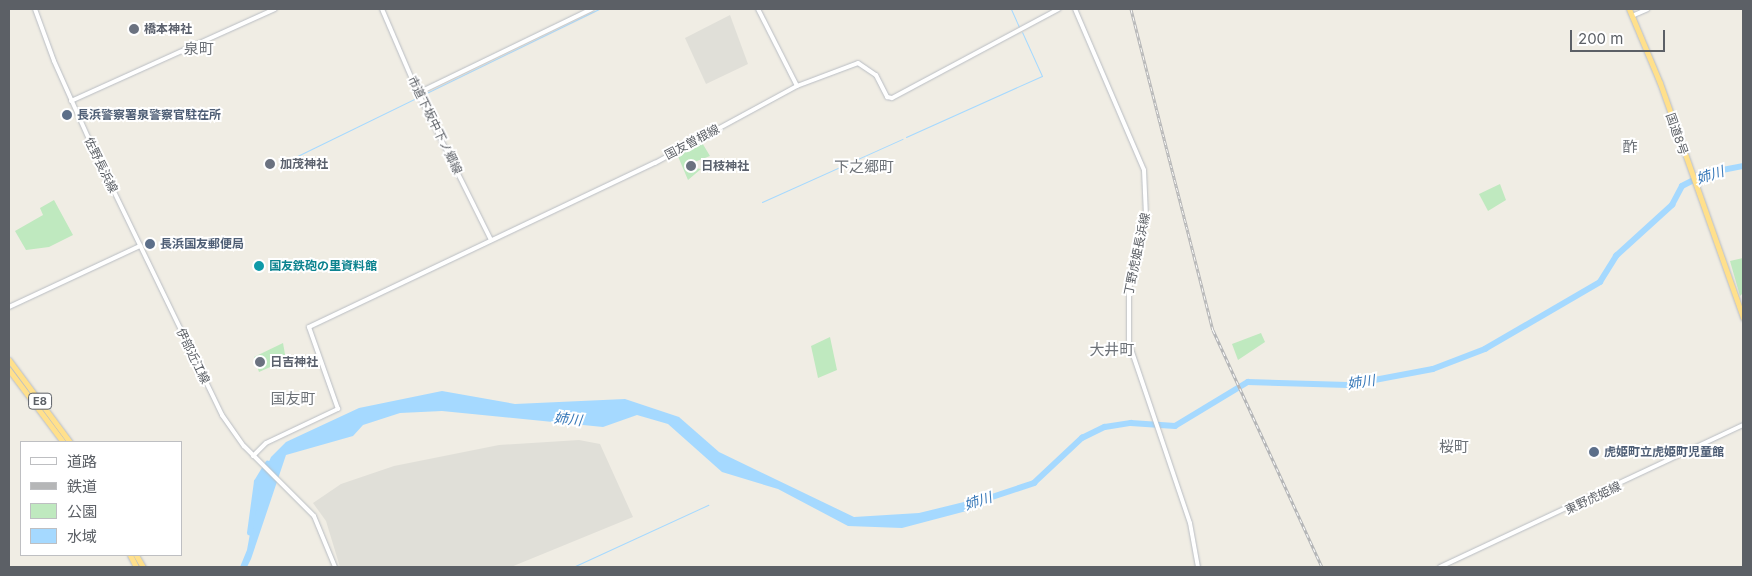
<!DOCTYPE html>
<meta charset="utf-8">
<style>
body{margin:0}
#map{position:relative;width:1752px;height:576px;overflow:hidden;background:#f0ede4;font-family:Inter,"Noto Sans JP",sans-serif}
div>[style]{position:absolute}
.industrial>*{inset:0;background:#e0dfd8}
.green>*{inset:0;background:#bfe9bf}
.water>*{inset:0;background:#a5d9ff}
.stream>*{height:1px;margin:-0.5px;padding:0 0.5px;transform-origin:0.5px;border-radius:0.5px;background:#a5d9ff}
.river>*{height:5.5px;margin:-2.75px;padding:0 2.75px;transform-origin:2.75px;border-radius:2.75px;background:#a5d9ff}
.roads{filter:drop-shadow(0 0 1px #b9bdc3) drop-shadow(0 0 1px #b9bdc3)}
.secondary>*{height:4px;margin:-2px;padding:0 2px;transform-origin:2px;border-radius:2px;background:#fff}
.highway>*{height:5px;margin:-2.5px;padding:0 2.5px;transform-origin:2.5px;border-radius:2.5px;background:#ffe08c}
.rail>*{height:3px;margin-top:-1.5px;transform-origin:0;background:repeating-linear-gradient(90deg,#fff 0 4px,#b5b6b7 0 8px);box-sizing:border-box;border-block:1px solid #b5b6b7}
.dots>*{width:14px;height:14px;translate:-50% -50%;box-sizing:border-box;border:2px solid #fff;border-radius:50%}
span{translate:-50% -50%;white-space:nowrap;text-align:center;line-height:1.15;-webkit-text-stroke:4px #fff;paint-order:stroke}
.shield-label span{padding:1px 4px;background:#fff;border:1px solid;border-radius:4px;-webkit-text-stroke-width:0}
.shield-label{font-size:11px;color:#5c6066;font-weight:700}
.worship-label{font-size:12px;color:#5b616d;font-weight:700}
.left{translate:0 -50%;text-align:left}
.service-label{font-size:12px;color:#4e5e75;font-weight:700}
.street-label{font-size:12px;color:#5c6066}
.culture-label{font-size:12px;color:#0d838f;font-weight:700}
.water-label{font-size:14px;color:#3979b9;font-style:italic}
.quarter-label{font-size:15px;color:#6d7278}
.frame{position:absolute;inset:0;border:10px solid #5c6066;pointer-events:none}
.legend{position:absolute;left:20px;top:441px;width:162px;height:115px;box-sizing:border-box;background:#fff;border:1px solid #bebfc2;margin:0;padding:6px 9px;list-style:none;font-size:15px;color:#5c6066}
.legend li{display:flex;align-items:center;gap:10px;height:25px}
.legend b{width:25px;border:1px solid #bebfc2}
.scale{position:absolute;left:1570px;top:30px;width:95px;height:22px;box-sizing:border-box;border:2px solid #5c6066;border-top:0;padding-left:6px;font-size:15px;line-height:18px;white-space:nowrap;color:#5c6066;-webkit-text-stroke:4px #fff;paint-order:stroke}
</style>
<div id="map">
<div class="industrial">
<div style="clip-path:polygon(730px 15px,748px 64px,706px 84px,685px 38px)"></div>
<div style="clip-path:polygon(579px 440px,600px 444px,633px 517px,511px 567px,340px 567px,326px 521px,313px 503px,341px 484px,394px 466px,499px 445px)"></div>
</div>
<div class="green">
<div style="clip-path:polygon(701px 141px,710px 156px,692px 163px,690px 167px,701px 169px,688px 180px,677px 154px)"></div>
<div style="clip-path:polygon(1500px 184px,1506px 200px,1488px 211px,1479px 194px)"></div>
<div style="clip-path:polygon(54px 200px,73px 235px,49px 247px,26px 250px,15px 231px,43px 215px,40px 208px)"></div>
<div style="clip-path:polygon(1743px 258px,1743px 293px,1740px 296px,1730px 261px)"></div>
<div style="clip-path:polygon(1261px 333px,1265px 342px,1238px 360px,1232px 344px)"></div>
<div style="clip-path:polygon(830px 337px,837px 370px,818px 378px,811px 346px)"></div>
<div style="clip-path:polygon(283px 343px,286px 360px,259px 372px,254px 357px)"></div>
</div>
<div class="water">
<div style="clip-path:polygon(442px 391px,515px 404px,625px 399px,679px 417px,719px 452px,854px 517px,919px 513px,968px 501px,974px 509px,902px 528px,848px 526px,778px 489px,722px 472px,668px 424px,637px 415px,603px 427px,442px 411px,400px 413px,363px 425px,353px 436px,286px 455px,251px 559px,247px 567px,240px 567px,247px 550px,259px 484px,271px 457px,286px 442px,359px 408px)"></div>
</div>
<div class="stream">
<div style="left:1011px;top:9px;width:20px;rotate:66deg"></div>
<div style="left:906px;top:137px;width:149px;rotate:-24.2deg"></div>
<div style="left:1042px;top:76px;width:48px;rotate:-114.4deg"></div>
<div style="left:283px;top:163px;width:352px;rotate:-26deg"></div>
<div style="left:762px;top:202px;width:154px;rotate:-24.2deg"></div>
<div style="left:573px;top:567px;width:149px;rotate:-24.7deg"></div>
</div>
<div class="river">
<div style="left:965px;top:506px;width:73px;rotate:-18.4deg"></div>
<div style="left:1034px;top:483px;width:66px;rotate:-43.2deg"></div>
<div style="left:1082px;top:438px;width:25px;rotate:-26deg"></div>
<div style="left:1105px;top:427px;width:26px;rotate:-9deg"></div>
<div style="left:1131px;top:423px;width:44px;rotate:3.9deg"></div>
<div style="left:1175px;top:426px;width:85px;rotate:-31.1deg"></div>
<div style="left:1248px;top:382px;width:100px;rotate:1.7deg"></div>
<div style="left:1348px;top:385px;width:86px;rotate:-10.7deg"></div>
<div style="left:1433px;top:369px;width:56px;rotate:-21deg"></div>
<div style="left:1485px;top:349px;width:133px;rotate:-30.2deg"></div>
<div style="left:1600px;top:282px;width:31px;rotate:-58deg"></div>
<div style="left:1616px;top:256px;width:76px;rotate:-42.3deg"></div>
<div style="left:1672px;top:205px;width:21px;rotate:-62deg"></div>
<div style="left:1682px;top:186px;width:28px;rotate:-27deg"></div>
<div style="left:1707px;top:173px;width:37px;rotate:-11deg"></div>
<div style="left:250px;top:533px;width:51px;rotate:-82.2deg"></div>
<div style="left:257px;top:482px;width:21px;rotate:-59deg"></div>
</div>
<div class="roads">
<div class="secondary">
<div style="left:35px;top:9px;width:55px;rotate:69.9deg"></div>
<div style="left:54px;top:61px;width:95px;rotate:65.9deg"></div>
<div style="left:93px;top:148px;width:297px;rotate:64.2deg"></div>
<div style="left:222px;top:415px;width:38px;rotate:55deg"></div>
<div style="left:244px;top:446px;width:99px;rotate:45deg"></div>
<div style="left:314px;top:516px;width:55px;rotate:67.6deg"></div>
<div style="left:382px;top:9px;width:91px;rotate:66.8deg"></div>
<div style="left:418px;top:93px;width:164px;rotate:63.6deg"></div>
<div style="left:758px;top:9px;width:86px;rotate:63.1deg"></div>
<div style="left:1075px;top:9px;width:175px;rotate:66.8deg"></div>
<div style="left:1144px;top:170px;width:45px;rotate:87.5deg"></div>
<div style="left:1146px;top:215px;width:76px;rotate:102.9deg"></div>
<div style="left:1129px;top:289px;width:54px;rotate:90deg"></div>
<div style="left:1129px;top:343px;width:190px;rotate:71.3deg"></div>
<div style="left:1190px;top:523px;width:45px;rotate:79.7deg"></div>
<div style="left:1632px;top:16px;width:17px;rotate:-24deg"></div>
<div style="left:418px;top:93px;width:193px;rotate:-25.8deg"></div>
<div style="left:71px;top:101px;width:224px;rotate:-24.3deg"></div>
<div style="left:9px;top:307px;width:145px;rotate:-25deg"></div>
<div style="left:253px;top:456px;width:18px;rotate:-45deg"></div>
<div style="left:266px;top:443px;width:80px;rotate:-25.3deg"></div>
<div style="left:338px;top:409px;width:87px;rotate:-109.5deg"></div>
<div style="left:309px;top:327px;width:383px;rotate:-25.4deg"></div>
<div style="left:655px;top:163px;width:162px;rotate:-28.5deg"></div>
<div style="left:797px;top:86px;width:65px;rotate:-20.7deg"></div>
<div style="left:858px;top:63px;width:22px;rotate:34deg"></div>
<div style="left:876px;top:75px;width:25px;rotate:63deg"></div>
<div style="left:887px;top:97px;width:5px;rotate:11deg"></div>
<div style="left:892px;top:98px;width:189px;rotate:-28.1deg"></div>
<div style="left:1440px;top:567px;width:335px;rotate:-25.1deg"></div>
</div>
<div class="highway">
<div style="left:1629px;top:9px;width:80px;rotate:67.3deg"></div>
<div style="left:1660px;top:83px;width:249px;rotate:70.5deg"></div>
<div style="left:9px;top:360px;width:102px;rotate:53.4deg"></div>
<div style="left:9px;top:370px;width:90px;rotate:53.1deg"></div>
<div style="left:130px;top:555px;width:13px;rotate:63deg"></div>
<div style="left:136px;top:555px;width:14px;rotate:60deg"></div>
</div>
</div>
<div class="rail">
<div style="left:1131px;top:9px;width:331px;rotate:75.7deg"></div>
<div style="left:1213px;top:330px;width:261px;rotate:65.3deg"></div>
</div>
<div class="dots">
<div style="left:134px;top:29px;background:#6b7280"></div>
<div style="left:67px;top:115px;background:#5c6f8a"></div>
<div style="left:270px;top:164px;background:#6b7280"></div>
<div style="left:691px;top:166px;background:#6b7280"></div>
<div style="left:150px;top:244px;background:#5c6f8a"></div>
<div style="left:259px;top:266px;background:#0f9aa8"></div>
<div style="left:260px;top:362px;background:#6b7280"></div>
<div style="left:1594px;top:452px;background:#5c6f8a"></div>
</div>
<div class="shield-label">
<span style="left:40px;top:401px">E8</span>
</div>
<div class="worship-label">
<span class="left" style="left:144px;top:29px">橋本神社</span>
<span class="left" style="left:280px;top:164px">加茂神社</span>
<span class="left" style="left:701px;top:166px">日枝神社</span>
<span class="left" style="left:270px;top:362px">日吉神社</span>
</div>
<div class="service-label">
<span class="left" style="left:77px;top:115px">長浜警察署泉警察官駐在所</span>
<span class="left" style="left:160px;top:244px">長浜国友郵便局</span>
<span class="left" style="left:1604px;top:452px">虎姫町立虎姫町児童館</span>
</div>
<div class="street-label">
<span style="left:435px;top:125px;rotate:64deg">市道下坂中下ノ郷線</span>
<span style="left:1677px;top:134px;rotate:71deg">国道8号</span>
<span style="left:692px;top:142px;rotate:-28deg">国友曽根線</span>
<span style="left:101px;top:165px;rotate:64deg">佐野長浜線</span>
<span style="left:1137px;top:254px;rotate:-78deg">丁野虎姫長浜線</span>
<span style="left:193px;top:356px;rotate:64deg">伊部近江線</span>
<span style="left:1593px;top:498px;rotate:-25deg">東野虎姫線</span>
</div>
<div class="culture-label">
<span class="left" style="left:269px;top:266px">国友鉄砲の里資料館</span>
</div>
<div class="water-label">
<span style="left:1710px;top:175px;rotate:-18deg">姉川</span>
<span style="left:1361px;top:382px;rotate:-9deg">姉川</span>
<span style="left:568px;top:419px;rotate:6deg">姉川</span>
<span style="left:978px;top:501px;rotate:-18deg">姉川</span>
</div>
<div class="quarter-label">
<span style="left:199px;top:49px">泉町</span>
<span style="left:1630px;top:147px">酢</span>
<span style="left:864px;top:167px">下之郷町</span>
<span style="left:1112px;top:350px">大井町</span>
<span style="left:293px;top:399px">国友町</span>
<span style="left:1454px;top:447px">桜町</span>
</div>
<div class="frame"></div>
<ul class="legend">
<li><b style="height:6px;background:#fff"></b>道路</li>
<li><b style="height:6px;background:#b5b6b7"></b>鉄道</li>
<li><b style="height:14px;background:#bfe9bf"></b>公園</li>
<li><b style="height:14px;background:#a5d9ff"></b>水域</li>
</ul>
<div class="scale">200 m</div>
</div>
